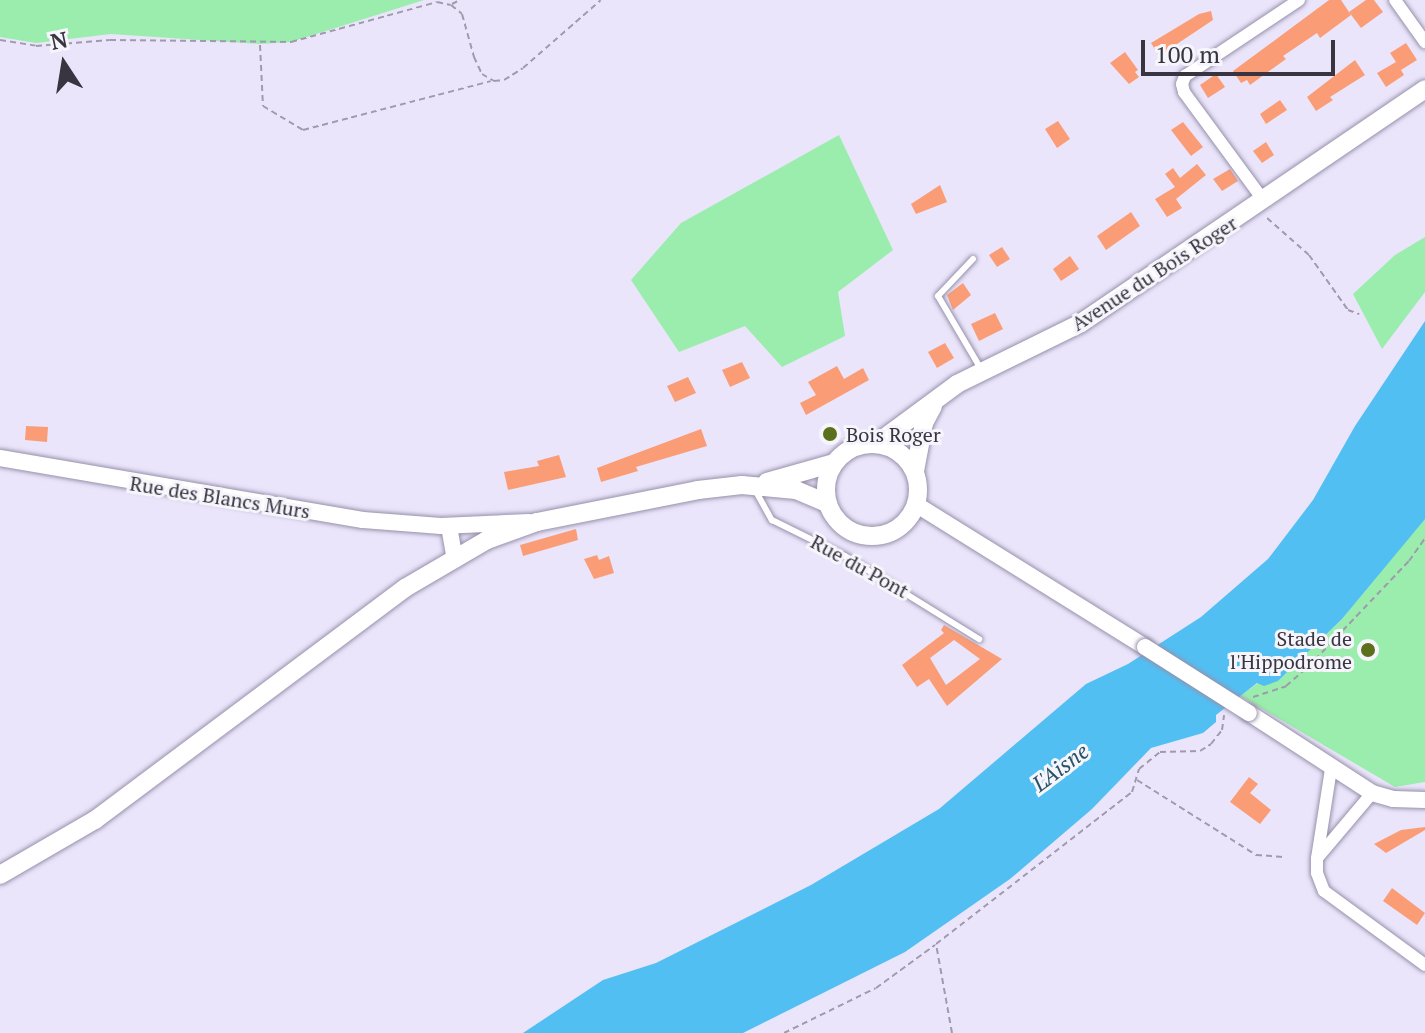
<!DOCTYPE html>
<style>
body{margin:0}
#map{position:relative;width:1425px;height:1033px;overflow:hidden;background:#eae5fb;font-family:"PT Serif",serif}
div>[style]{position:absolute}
.green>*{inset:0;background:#9bedad}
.water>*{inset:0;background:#52bff3}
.building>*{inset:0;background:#fa9d77}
.path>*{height:2px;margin-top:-1px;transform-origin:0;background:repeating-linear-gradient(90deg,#9f9bac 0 6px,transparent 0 10px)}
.roads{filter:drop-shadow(0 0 2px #9790aa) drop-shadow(0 0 2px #9790aa)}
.service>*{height:6px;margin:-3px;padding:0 3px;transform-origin:3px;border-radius:3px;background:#fff}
.minor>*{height:12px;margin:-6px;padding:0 6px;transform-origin:6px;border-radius:6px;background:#fff}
.tertiary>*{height:16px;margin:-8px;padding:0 8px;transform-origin:8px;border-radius:8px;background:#fff}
.secondary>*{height:18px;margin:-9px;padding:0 9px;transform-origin:9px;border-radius:9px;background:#fff}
.secondary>.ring{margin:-9px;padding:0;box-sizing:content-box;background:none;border:18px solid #fff;border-radius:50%}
.bridges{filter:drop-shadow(0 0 2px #9790aa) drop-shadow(0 0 2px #9790aa)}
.tertiary-bridge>*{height:16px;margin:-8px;padding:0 8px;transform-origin:8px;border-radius:8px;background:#fff}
.dots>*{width:22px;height:22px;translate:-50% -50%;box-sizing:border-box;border:4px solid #f6f5fb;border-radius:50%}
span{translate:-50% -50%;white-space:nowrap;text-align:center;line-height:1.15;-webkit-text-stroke:6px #f6f5fb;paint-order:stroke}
.street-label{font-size:20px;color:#383540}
.poi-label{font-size:20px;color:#383540}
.left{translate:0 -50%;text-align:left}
.right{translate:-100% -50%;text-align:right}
.water-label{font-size:22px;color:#255268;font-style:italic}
.north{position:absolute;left:24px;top:24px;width:80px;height:80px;-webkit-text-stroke:6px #f6f5fb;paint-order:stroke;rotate:348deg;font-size:22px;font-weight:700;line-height:32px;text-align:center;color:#383540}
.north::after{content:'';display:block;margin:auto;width:28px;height:36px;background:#383540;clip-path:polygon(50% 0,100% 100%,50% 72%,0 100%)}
.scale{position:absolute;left:1141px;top:40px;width:194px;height:36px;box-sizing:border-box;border:4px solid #383540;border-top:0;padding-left:10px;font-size:24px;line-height:28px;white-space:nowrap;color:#383540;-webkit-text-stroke:6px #f6f5fb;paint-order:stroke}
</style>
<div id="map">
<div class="green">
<div style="clip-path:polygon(0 0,424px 0,291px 42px,260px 44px,111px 34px,36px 43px,0 37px)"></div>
<div style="clip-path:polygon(839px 135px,893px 250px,838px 292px,845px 336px,782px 367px,745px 326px,679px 352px,631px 280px,681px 223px)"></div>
<div style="clip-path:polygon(1425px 237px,1425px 292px,1382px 349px,1353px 294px,1395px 255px)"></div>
<div style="clip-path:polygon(1425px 517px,1425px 782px,1395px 787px,1240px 696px,1258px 683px,1278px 681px,1342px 619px)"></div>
</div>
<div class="water">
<div style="clip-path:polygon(1425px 321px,1425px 519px,1342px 619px,1278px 681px,1264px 686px,1257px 683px,1216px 715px,1216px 722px,1203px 733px,1151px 748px,1092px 809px,1010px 879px,905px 952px,743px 1033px,523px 1033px,603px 980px,656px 963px,811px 885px,939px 809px,1086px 684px,1128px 664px,1201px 617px,1268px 559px,1313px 500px,1355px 426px)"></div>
</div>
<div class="building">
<div style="clip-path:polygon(1329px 0,1341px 0,1351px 15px,1320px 38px,1317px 33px,1283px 56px,1286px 59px,1250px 85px,1247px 80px,1241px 83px,1233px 71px)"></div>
<div style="clip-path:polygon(1366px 0,1374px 0,1383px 12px,1361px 28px,1349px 12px)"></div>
<div style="clip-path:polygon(1211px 11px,1213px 20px,1159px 56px,1151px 43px,1199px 14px)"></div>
<div style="clip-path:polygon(1406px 43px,1417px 60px,1401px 70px,1404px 75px,1386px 87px,1377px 73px,1396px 62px,1390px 53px)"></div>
<div style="clip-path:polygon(1125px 52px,1138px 70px,1135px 72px,1139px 77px,1129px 84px,1110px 63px)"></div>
<div style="clip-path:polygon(1355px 60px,1365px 75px,1330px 97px,1333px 100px,1316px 111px,1307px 97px)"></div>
<div style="clip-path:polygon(1216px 74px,1225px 87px,1208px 98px,1200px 85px)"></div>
<div style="clip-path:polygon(1280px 100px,1287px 110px,1266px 124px,1260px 114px)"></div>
<div style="clip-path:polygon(1058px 121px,1070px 139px,1057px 148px,1045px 129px)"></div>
<div style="clip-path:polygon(1183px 122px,1203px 147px,1191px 156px,1171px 130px)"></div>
<div style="clip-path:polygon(1266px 142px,1274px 155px,1262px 163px,1253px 151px)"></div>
<div style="clip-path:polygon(1197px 164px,1206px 175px,1176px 199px,1182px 208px,1167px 217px,1155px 199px,1175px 187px,1165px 174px,1173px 168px,1180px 178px)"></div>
<div style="clip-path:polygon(1230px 169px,1238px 181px,1222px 191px,1213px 179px)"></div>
<div style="clip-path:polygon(940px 185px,947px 202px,916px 214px,911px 204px)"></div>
<div style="clip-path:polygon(1131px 212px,1140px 226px,1106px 250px,1097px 236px)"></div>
<div style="clip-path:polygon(1002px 247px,1010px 259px,997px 267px,989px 255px)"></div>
<div style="clip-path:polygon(1070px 256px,1079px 269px,1061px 281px,1053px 269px)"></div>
<div style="clip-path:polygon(963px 283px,971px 295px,953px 310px,947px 295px)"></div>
<div style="clip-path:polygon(995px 313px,1003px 329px,979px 341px,971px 324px)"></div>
<div style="clip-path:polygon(945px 343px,954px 358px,937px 368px,928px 352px)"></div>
<div style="clip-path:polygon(742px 362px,750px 378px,730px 387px,722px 370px)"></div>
<div style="clip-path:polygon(837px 366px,844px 379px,863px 368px,869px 380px,806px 415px,800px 403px,816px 395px,808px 382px)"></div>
<div style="clip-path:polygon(688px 377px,696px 393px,675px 402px,667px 386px)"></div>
<div style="clip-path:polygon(26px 426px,48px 427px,47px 442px,25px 440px)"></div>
<div style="clip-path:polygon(701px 429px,707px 446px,636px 467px,638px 471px,601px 482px,597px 468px)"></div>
<div style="clip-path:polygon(559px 455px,566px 477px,508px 490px,504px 472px,539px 466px,537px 461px)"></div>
<div style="clip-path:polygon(576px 529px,578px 540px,523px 556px,520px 545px)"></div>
<div style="clip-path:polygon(597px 555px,599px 560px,609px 556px,614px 573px,594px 579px,584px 559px)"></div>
<div style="clip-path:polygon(evenodd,944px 625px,1002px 659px,947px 706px,929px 679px,917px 687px,902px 665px,944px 633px,941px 630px,944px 625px,954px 640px,980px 659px,946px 685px,930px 658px,954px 640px)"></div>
<div style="clip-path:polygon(1249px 777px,1258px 784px,1250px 793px,1271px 810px,1260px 824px,1230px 802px)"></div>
<div style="clip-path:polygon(1425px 827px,1425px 830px,1386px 853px,1374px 844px,1401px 830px)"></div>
<div style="clip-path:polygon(1392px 888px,1425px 913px,1417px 925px,1383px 901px)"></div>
</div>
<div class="path">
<div style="left:452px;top:4px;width:9px;rotate:-27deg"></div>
<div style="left:0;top:40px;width:36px;rotate:9deg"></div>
<div style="left:36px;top:46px;width:74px;rotate:-4.6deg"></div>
<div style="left:110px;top:40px;width:181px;rotate:0.6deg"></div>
<div style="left:291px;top:42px;width:151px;rotate:-15.3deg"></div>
<div style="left:437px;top:2px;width:14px;rotate:12deg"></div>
<div style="left:451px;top:5px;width:14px;rotate:39deg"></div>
<div style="left:462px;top:14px;width:45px;rotate:74.4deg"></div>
<div style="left:474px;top:57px;width:19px;rotate:65deg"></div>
<div style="left:482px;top:74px;width:14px;rotate:30deg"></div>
<div style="left:494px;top:81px;width:10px;rotate:-6deg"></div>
<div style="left:504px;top:80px;width:22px;rotate:-32deg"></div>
<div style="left:523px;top:68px;width:103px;rotate:-41.1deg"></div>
<div style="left:260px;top:45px;width:61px;rotate:87.2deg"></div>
<div style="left:263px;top:106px;width:47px;rotate:31deg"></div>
<div style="left:303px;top:130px;width:194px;rotate:-14.6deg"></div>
<div style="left:1267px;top:218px;width:56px;rotate:41.4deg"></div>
<div style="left:1309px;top:255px;width:67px;rotate:54.7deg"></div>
<div style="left:1348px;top:310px;width:12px;rotate:20deg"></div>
<div style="left:1253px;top:697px;width:35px;rotate:-18deg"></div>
<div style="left:1286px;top:686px;width:29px;rotate:-41deg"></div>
<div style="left:1308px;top:667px;width:146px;rotate:-46.4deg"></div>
<div style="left:1409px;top:561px;width:28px;rotate:-55deg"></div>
<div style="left:1137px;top:780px;width:141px;rotate:32.2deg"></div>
<div style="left:1256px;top:855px;width:27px;rotate:4deg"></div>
<div style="left:784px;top:1033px;width:102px;rotate:-26.1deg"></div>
<div style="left:876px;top:988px;width:73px;rotate:-36.1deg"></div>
<div style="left:952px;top:1033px;width:90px;rotate:-100.2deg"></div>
<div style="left:936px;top:944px;width:248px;rotate:-37.8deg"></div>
<div style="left:1132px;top:792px;width:24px;rotate:-73deg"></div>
<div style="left:1139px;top:769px;width:27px;rotate:-39deg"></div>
<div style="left:1160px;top:752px;width:40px;rotate:-1.4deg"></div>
<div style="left:1200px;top:751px;width:13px;rotate:-32deg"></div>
<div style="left:1211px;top:744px;width:18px;rotate:-52deg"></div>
<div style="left:1222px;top:730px;width:15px;rotate:-82deg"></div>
</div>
<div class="roads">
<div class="service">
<div style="left:973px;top:259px;width:51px;rotate:133.4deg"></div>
<div style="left:938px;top:296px;width:85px;rotate:59.5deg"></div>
<div style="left:754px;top:488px;width:37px;rotate:61deg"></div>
<div style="left:772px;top:520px;width:81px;rotate:26.3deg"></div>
<div style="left:845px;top:556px;width:158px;rotate:31.8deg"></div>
</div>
<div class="minor">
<div style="left:1395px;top:0;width:52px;rotate:54.5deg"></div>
<div style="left:1264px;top:201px;width:135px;rotate:-126.3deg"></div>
<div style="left:1184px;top:92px;width:8px;rotate:-104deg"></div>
<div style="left:1182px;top:84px;width:9px;rotate:-69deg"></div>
<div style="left:1185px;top:76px;width:137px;rotate:-33.7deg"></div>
<div style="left:1331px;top:769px;width:90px;rotate:98.9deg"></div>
<div style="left:1317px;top:858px;width:15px;rotate:90deg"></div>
<div style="left:1317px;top:873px;width:19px;rotate:69deg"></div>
<div style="left:1324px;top:891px;width:125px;rotate:36.2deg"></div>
<div style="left:1319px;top:856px;width:82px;rotate:-49.9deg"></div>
</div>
<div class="tertiary">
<div style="left:0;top:458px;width:368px;rotate:9.7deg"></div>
<div style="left:363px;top:520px;width:78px;rotate:4.4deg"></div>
<div style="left:441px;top:526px;width:88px;rotate:-2.6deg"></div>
<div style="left:917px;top:505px;width:269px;rotate:31.9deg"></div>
<div style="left:450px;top:532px;width:28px;rotate:80deg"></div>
<div style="left:1249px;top:713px;width:147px;rotate:33deg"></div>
<div style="left:1372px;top:793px;width:22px;rotate:16deg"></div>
<div style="left:1393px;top:799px;width:32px;rotate:2deg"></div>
</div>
<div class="secondary">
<div class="ring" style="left:826px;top:444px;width:74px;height:74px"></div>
<div style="left:876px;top:444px;width:101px;rotate:-36.5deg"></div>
<div style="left:957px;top:384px;width:138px;rotate:-26.2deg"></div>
<div style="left:1081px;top:323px;width:416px;rotate:-34.2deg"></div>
<div style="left:915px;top:471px;width:49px;rotate:-79.4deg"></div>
<div style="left:924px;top:423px;width:19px;rotate:-62deg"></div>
<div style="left:767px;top:482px;width:70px;rotate:-15.8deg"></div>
<div style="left:0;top:875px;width:110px;rotate:-30.1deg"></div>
<div style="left:95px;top:820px;width:387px;rotate:-36.8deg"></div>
<div style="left:405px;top:588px;width:95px;rotate:-30.3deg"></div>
<div style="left:487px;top:540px;width:53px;rotate:-19.8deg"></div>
<div style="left:537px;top:522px;width:164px;rotate:-11.2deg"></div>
<div style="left:698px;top:490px;width:44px;rotate:-6.5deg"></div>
<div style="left:742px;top:485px;width:54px;rotate:5.3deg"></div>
<div style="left:796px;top:490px;width:34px;rotate:23deg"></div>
</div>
</div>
<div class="bridges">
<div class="tertiary-bridge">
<div style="left:1145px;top:647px;width:123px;rotate:32.4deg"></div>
</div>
</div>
<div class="dots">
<div style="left:830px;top:434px;background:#5c6f1d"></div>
<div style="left:1368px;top:650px;background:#5c6f1d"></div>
</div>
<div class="street-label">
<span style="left:1154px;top:273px;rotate:-33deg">Avenue du Bois Roger</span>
<span style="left:220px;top:497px;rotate:9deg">Rue des Blancs Murs</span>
<span style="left:860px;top:566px;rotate:29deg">Rue du Pont</span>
</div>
<div class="poi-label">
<span class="left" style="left:846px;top:434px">Bois Roger</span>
<span class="right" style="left:1352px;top:650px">Stade de<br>l'Hippodrome</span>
</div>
<div class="water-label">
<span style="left:1060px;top:767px;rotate:-37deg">L'Aisne</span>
</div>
<div class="north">N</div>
<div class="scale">100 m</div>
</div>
